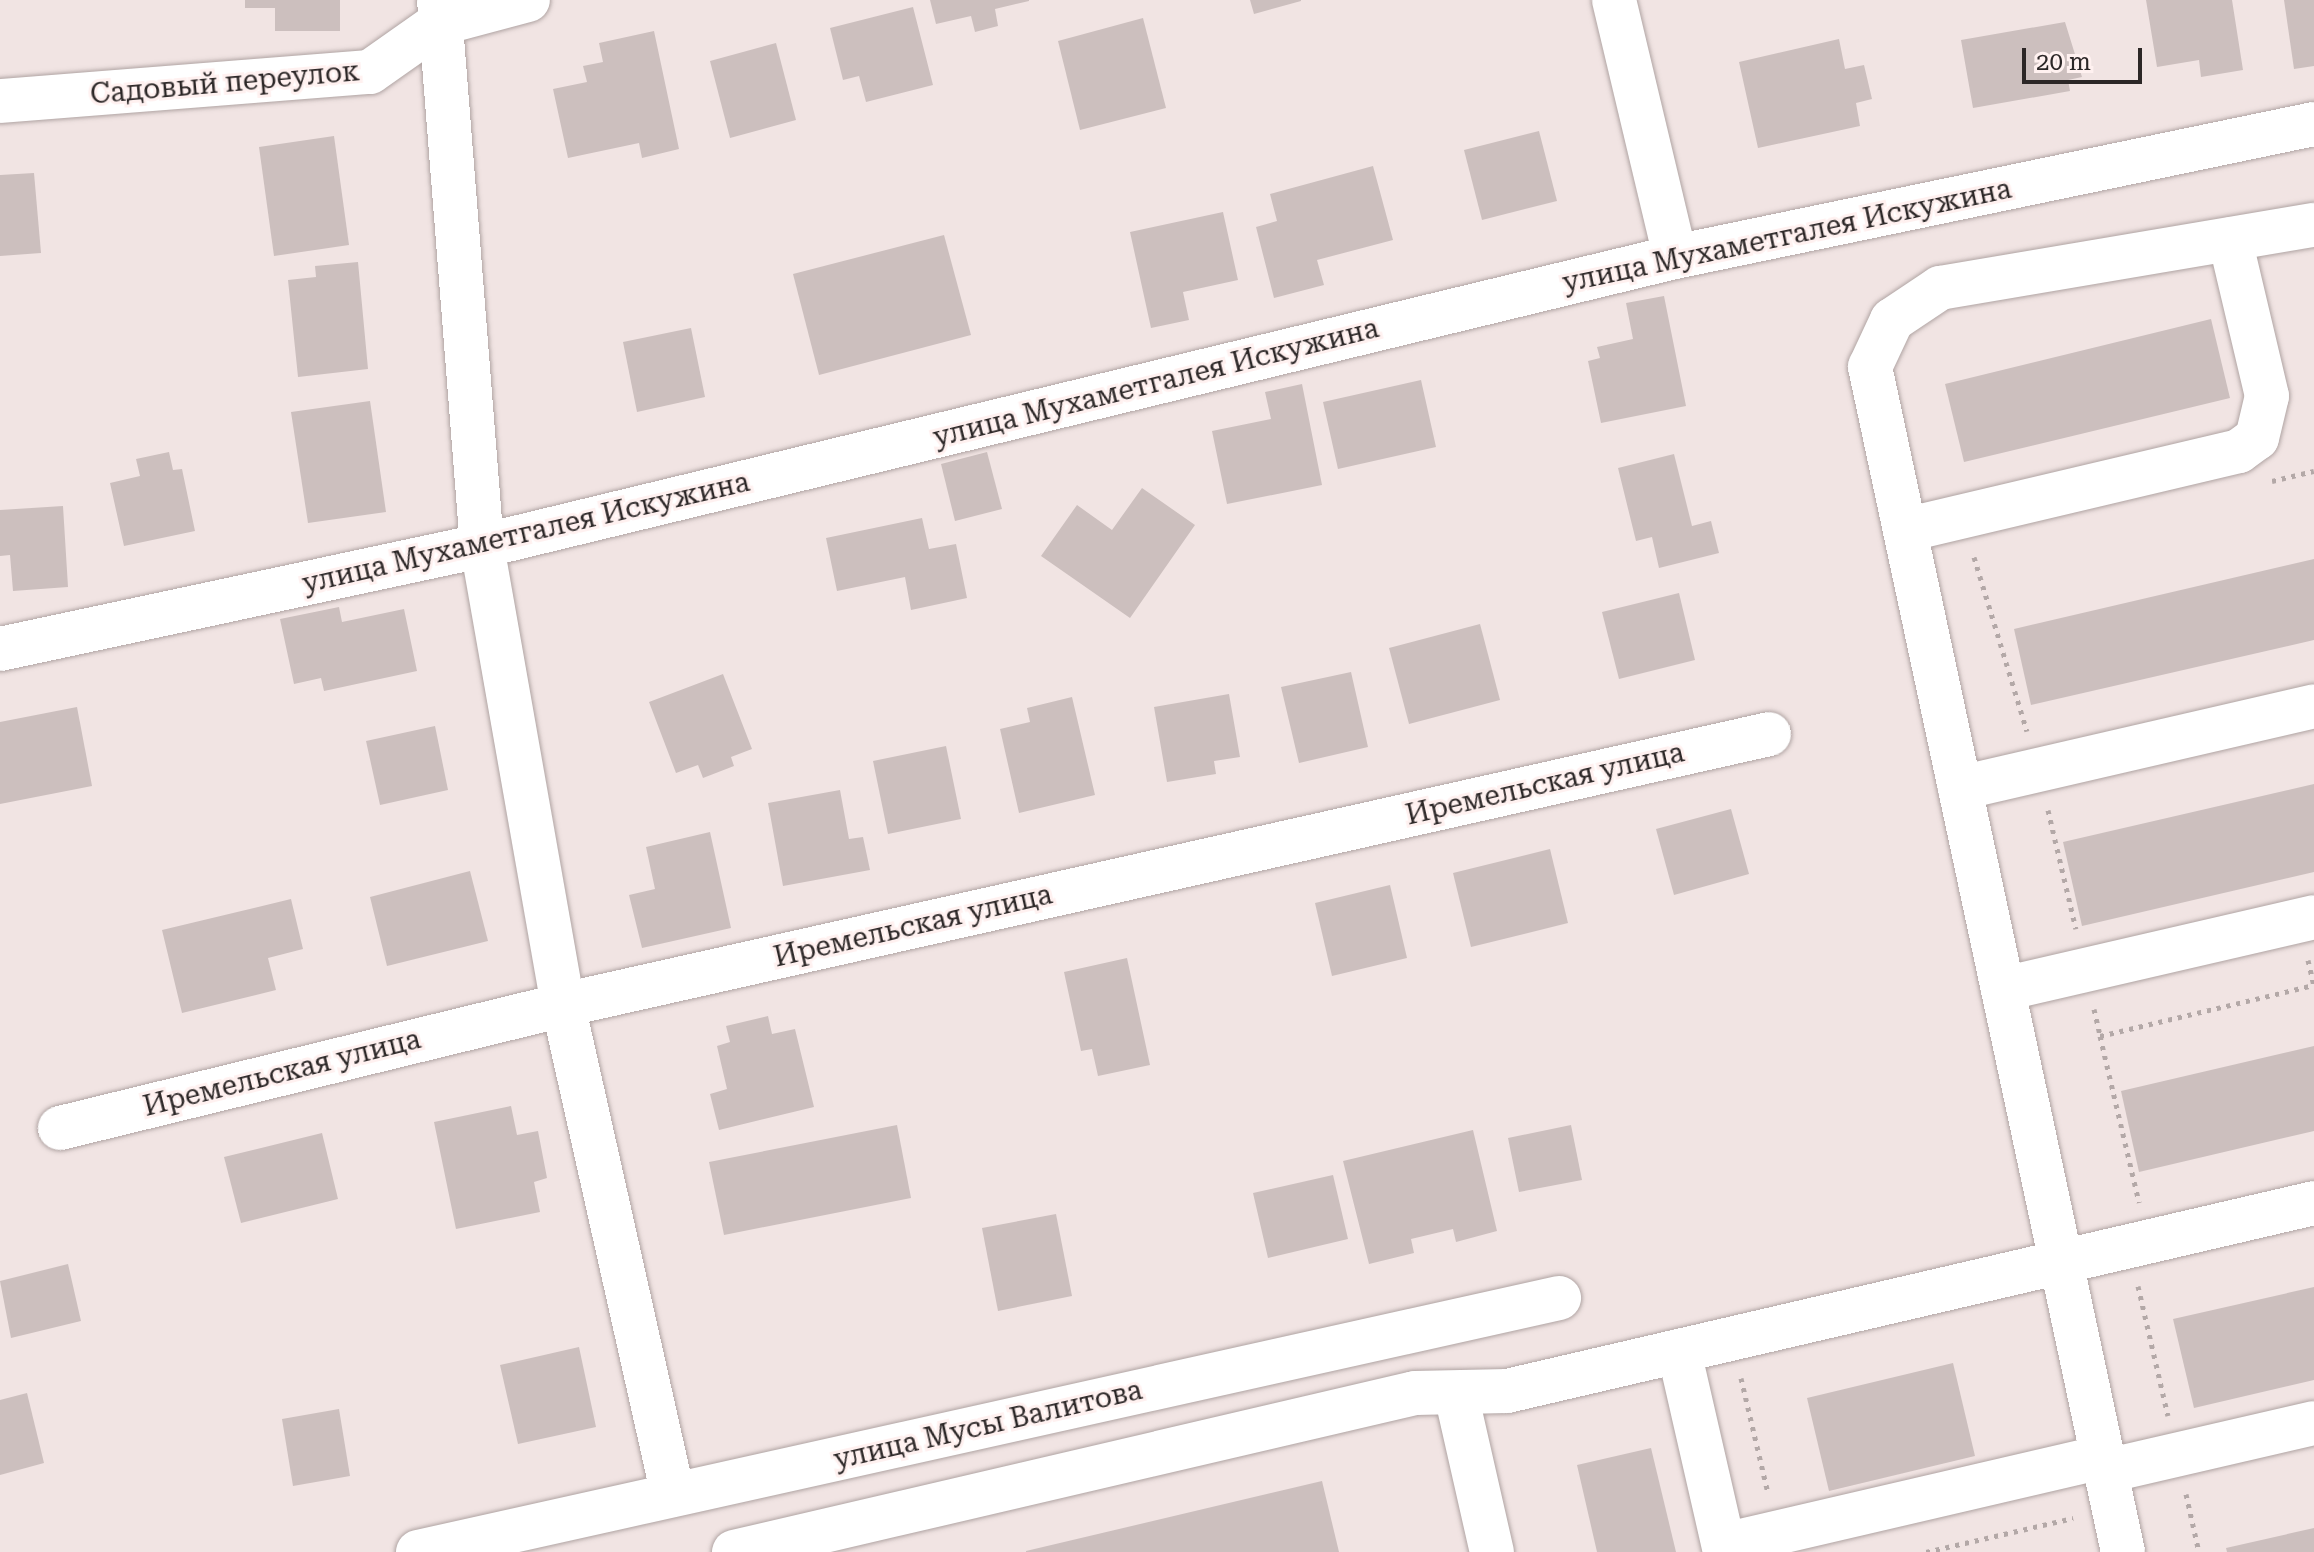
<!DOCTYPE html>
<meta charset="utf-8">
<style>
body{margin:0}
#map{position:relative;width:2314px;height:1552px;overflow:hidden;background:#f1e4e3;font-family:"Roboto Serif",serif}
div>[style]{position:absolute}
.building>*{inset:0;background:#ccbfbe}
.path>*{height:5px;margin-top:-2.5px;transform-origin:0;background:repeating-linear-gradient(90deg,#b3a8a7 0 4px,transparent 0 10px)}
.roads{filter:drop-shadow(0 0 2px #b0a4a3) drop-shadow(0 0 2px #b0a4a3)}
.minor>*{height:44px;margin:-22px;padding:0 22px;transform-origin:22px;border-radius:22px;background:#fff}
span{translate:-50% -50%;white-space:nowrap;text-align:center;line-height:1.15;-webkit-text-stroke:6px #fff1f0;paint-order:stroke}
.street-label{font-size:28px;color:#2c2727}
.scale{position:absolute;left:2022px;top:48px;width:120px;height:36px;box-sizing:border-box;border:4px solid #2c2727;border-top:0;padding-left:10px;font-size:24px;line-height:28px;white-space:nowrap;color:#2c2727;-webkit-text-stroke:6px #fff1f0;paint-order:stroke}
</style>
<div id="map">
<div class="building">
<div style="clip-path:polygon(245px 0,340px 0,340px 31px,275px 31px,275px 8px,245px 8px)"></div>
<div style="clip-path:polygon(930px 0,1029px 0,1029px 1px,995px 9px,998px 26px,975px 32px,971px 16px,936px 24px)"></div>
<div style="clip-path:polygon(1250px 0,1301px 0,1301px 1px,1254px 14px)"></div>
<div style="clip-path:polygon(2146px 0,2232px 0,2243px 70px,2201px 77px,2199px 60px,2157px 67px)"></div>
<div style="clip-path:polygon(2284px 0,2314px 0,2314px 66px,2294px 69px)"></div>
<div style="clip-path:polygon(913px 7px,933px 85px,866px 102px,859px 76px,843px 80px,830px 28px)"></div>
<div style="clip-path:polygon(1143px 18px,1166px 108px,1080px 130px,1058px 41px)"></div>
<div style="clip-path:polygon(2065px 22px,2082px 77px,2068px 80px,2070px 91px,1973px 108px,1961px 40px)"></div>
<div style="clip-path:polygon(654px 31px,679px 149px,642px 158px,639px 143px,568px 158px,553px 89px,587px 82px,583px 66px,603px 62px,599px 43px)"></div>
<div style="clip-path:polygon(1839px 39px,1845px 69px,1864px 65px,1872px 99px,1856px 103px,1860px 126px,1758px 148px,1739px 62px)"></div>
<div style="clip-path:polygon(776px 43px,796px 120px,730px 138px,710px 61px)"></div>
<div style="clip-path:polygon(1539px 131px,1557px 201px,1482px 220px,1464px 150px)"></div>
<div style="clip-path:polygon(334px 136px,349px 245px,274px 256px,259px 147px)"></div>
<div style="clip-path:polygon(1373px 166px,1393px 240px,1317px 260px,1324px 285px,1274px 298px,1256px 227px,1277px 221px,1270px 194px)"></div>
<div style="clip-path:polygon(34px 173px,41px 253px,0 256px,0 175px)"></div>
<div style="clip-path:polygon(1223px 212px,1238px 280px,1183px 292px,1189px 320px,1151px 328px,1130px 232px)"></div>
<div style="clip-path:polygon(944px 235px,971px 335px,819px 375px,793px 274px)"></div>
<div style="clip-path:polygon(358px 262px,368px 369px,298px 377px,288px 280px,316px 277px,315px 266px)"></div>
<div style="clip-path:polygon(1664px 296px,1686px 406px,1601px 423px,1588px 361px,1600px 358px,1597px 347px,1633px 339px,1626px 303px)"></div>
<div style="clip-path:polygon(2211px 319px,2230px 398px,1964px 462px,1945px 384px)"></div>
<div style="clip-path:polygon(691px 328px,705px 397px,637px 412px,623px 342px)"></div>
<div style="clip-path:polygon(1421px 380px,1436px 447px,1338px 469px,1323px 402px)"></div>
<div style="clip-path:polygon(1302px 384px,1322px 485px,1227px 504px,1212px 431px,1271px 419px,1265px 392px)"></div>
<div style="clip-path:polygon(370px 401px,386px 512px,308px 523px,291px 412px)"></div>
<div style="clip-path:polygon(169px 452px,173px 470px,182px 469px,195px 531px,124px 546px,110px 483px,140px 476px,136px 459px)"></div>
<div style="clip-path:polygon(987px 452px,1002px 509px,955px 521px,941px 464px)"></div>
<div style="clip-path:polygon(1674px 454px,1692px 526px,1711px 521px,1719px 553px,1659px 568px,1652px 537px,1636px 541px,1618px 468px)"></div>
<div style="clip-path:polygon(1142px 488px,1195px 525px,1130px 618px,1041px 556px,1077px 505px,1112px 530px)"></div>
<div style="clip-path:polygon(63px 506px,68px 587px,13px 591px,10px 555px,0 556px,0 510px)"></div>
<div style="clip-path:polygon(922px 518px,929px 549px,956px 544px,967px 598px,911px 610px,905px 577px,837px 591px,826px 538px)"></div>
<div style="clip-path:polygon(2314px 559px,2314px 640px,2031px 705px,2014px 629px)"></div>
<div style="clip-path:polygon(1679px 593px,1695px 660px,1619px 679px,1602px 612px)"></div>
<div style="clip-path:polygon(339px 607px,342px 622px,404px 609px,417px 671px,324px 691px,321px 678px,294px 684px,280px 619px)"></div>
<div style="clip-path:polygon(1480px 624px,1500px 700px,1409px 724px,1389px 648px)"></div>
<div style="clip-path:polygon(1351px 672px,1368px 747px,1299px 763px,1281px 687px)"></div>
<div style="clip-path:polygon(723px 674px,752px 749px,731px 757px,734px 766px,703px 778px,698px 765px,676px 773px,649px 702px)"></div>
<div style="clip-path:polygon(1229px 694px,1240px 757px,1214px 761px,1216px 774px,1167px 782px,1154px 707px)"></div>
<div style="clip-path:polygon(1072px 697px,1095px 795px,1019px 813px,1000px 729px,1030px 722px,1027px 708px)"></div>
<div style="clip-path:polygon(77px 707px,92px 786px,0 804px,0 722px)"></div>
<div style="clip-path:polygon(435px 726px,448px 790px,380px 805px,366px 741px)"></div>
<div style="clip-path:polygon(946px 746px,961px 819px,888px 834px,873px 761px)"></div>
<div style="clip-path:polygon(2314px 784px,2314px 872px,2082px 926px,2063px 842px)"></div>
<div style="clip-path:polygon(840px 790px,849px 839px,863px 837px,870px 870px,783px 886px,768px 803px)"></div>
<div style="clip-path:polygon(1731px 809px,1749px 874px,1674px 895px,1656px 829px)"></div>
<div style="clip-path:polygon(710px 832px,731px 928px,642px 948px,629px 895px,655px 889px,646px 847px)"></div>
<div style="clip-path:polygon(1550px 849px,1568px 923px,1471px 947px,1453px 873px)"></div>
<div style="clip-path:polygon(470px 871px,488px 941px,387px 966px,370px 897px)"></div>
<div style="clip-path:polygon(1390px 885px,1407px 958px,1332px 976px,1315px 903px)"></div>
<div style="clip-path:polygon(291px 899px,303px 949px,268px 958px,276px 990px,182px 1013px,162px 930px)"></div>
<div style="clip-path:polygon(1127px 958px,1150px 1065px,1098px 1076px,1092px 1049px,1081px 1051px,1064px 972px)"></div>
<div style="clip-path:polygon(768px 1016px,772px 1034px,795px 1029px,814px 1107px,719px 1130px,710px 1094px,727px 1089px,717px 1046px,730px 1042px,726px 1026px)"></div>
<div style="clip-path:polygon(2314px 1046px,2314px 1131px,2139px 1172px,2121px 1091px)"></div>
<div style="clip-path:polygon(511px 1106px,517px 1135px,538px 1131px,547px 1178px,534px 1182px,540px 1212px,456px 1229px,434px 1122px)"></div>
<div style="clip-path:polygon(897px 1125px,911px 1198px,724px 1235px,709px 1162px)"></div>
<div style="clip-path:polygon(1571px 1125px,1582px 1180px,1519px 1192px,1508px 1138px)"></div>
<div style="clip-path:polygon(1473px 1130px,1497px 1231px,1456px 1242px,1453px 1229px,1411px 1239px,1414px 1253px,1369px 1264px,1343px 1161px)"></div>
<div style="clip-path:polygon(322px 1133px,338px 1199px,241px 1223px,224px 1157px)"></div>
<div style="clip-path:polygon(1333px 1175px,1348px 1239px,1268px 1258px,1253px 1193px)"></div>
<div style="clip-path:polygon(1056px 1214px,1072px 1296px,998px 1311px,982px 1228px)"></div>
<div style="clip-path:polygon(68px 1264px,81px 1321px,11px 1338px,0 1281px)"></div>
<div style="clip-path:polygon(2314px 1287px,2314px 1380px,2194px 1408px,2173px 1319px)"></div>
<div style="clip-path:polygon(579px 1347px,596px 1427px,518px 1444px,500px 1365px)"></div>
<div style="clip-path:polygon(1953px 1363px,1975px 1456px,1829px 1491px,1807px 1398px)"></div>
<div style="clip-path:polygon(27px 1393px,44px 1463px,0 1475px,0 1400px)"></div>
<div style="clip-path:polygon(339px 1409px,350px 1476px,293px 1486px,282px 1419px)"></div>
<div style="clip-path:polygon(1651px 1448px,1676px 1552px,1597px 1552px,1577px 1465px)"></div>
<div style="clip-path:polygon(1322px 1481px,1339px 1552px,1026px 1552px,1026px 1551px)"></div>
<div style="clip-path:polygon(2314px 1528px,2314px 1552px,2227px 1552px,2226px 1548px)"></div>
</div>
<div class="path">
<div style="left:2272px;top:481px;width:43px;rotate:-13.4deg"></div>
<div style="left:1974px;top:557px;width:182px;rotate:73.1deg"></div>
<div style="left:2048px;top:810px;width:122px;rotate:76.8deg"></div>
<div style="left:2308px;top:960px;width:26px;rotate:77deg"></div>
<div style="left:2094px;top:1009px;width:28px;rotate:77deg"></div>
<div style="left:2100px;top:1036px;width:220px;rotate:-13.4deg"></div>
<div style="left:2100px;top:1036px;width:171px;rotate:76.8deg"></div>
<div style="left:2138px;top:1286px;width:133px;rotate:77deg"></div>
<div style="left:1741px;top:1378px;width:118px;rotate:76.8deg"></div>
<div style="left:2186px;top:1494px;width:59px;rotate:77.4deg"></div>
<div style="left:1926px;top:1552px;width:151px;rotate:-13deg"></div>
</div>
<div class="roads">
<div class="minor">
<div style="left:439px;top:0;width:548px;rotate:85.5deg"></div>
<div style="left:482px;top:546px;width:466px;rotate:80deg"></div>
<div style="left:563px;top:1005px;width:502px;rotate:77.35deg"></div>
<div style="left:1614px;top:0;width:264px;rotate:76.6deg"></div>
<div style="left:0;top:101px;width:371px;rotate:-4.5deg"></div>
<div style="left:370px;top:72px;width:83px;rotate:-35.2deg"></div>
<div style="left:438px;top:24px;width:93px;rotate:-14.9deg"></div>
<div style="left:1905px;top:530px;width:343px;rotate:-13.3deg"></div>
<div style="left:2239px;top:451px;width:22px;rotate:-36deg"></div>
<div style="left:2257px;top:438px;width:43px;rotate:-76.6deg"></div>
<div style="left:2267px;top:396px;width:161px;rotate:-103.3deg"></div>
<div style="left:0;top:649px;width:493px;rotate:-12.1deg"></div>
<div style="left:482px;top:546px;width:1228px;rotate:-13.62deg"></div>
<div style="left:1675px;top:257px;width:653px;rotate:-11.76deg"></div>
<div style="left:1960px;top:788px;width:363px;rotate:-13deg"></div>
<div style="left:2003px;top:989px;width:319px;rotate:-13deg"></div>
<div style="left:60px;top:1128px;width:518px;rotate:-13.74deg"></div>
<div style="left:563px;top:1005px;width:1236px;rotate:-12.66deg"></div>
<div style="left:1679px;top:1351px;width:206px;rotate:77.1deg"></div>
<div style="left:1456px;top:1394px;width:162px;rotate:77.2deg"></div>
<div style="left:2106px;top:1471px;width:213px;rotate:-13deg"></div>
<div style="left:1724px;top:1545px;width:389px;rotate:-13.1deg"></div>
<div style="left:418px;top:1552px;width:1169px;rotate:-12.55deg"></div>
<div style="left:734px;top:1552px;width:699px;rotate:-13.14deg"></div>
<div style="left:1415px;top:1393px;width:92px;rotate:-1.2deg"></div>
<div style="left:1507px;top:1391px;width:829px;rotate:-13.11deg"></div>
<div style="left:2123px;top:1552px;width:1212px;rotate:-102.05deg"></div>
<div style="left:1870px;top:367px;width:52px;rotate:-64.9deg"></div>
<div style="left:1892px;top:320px;width:58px;rotate:-33.7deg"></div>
<div style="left:1940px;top:288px;width:379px;rotate:-9.6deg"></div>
</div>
</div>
<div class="street-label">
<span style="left:225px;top:83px;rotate:-5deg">Садовый переулок</span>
<span style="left:1787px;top:236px;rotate:-12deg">улица Мухаметгалея Искужина</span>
<span style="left:1156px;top:383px;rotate:-14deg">улица Мухаметгалея Искужина</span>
<span style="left:526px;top:533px;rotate:-13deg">улица Мухаметгалея Искужина</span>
<span style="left:1545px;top:784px;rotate:-13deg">Иремельская улица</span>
<span style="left:913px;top:926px;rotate:-13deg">Иремельская улица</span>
<span style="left:282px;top:1073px;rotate:-14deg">Иремельская улица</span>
<span style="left:988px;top:1425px;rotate:-13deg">улица Мусы Валитова</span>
</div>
<div class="scale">20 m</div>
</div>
